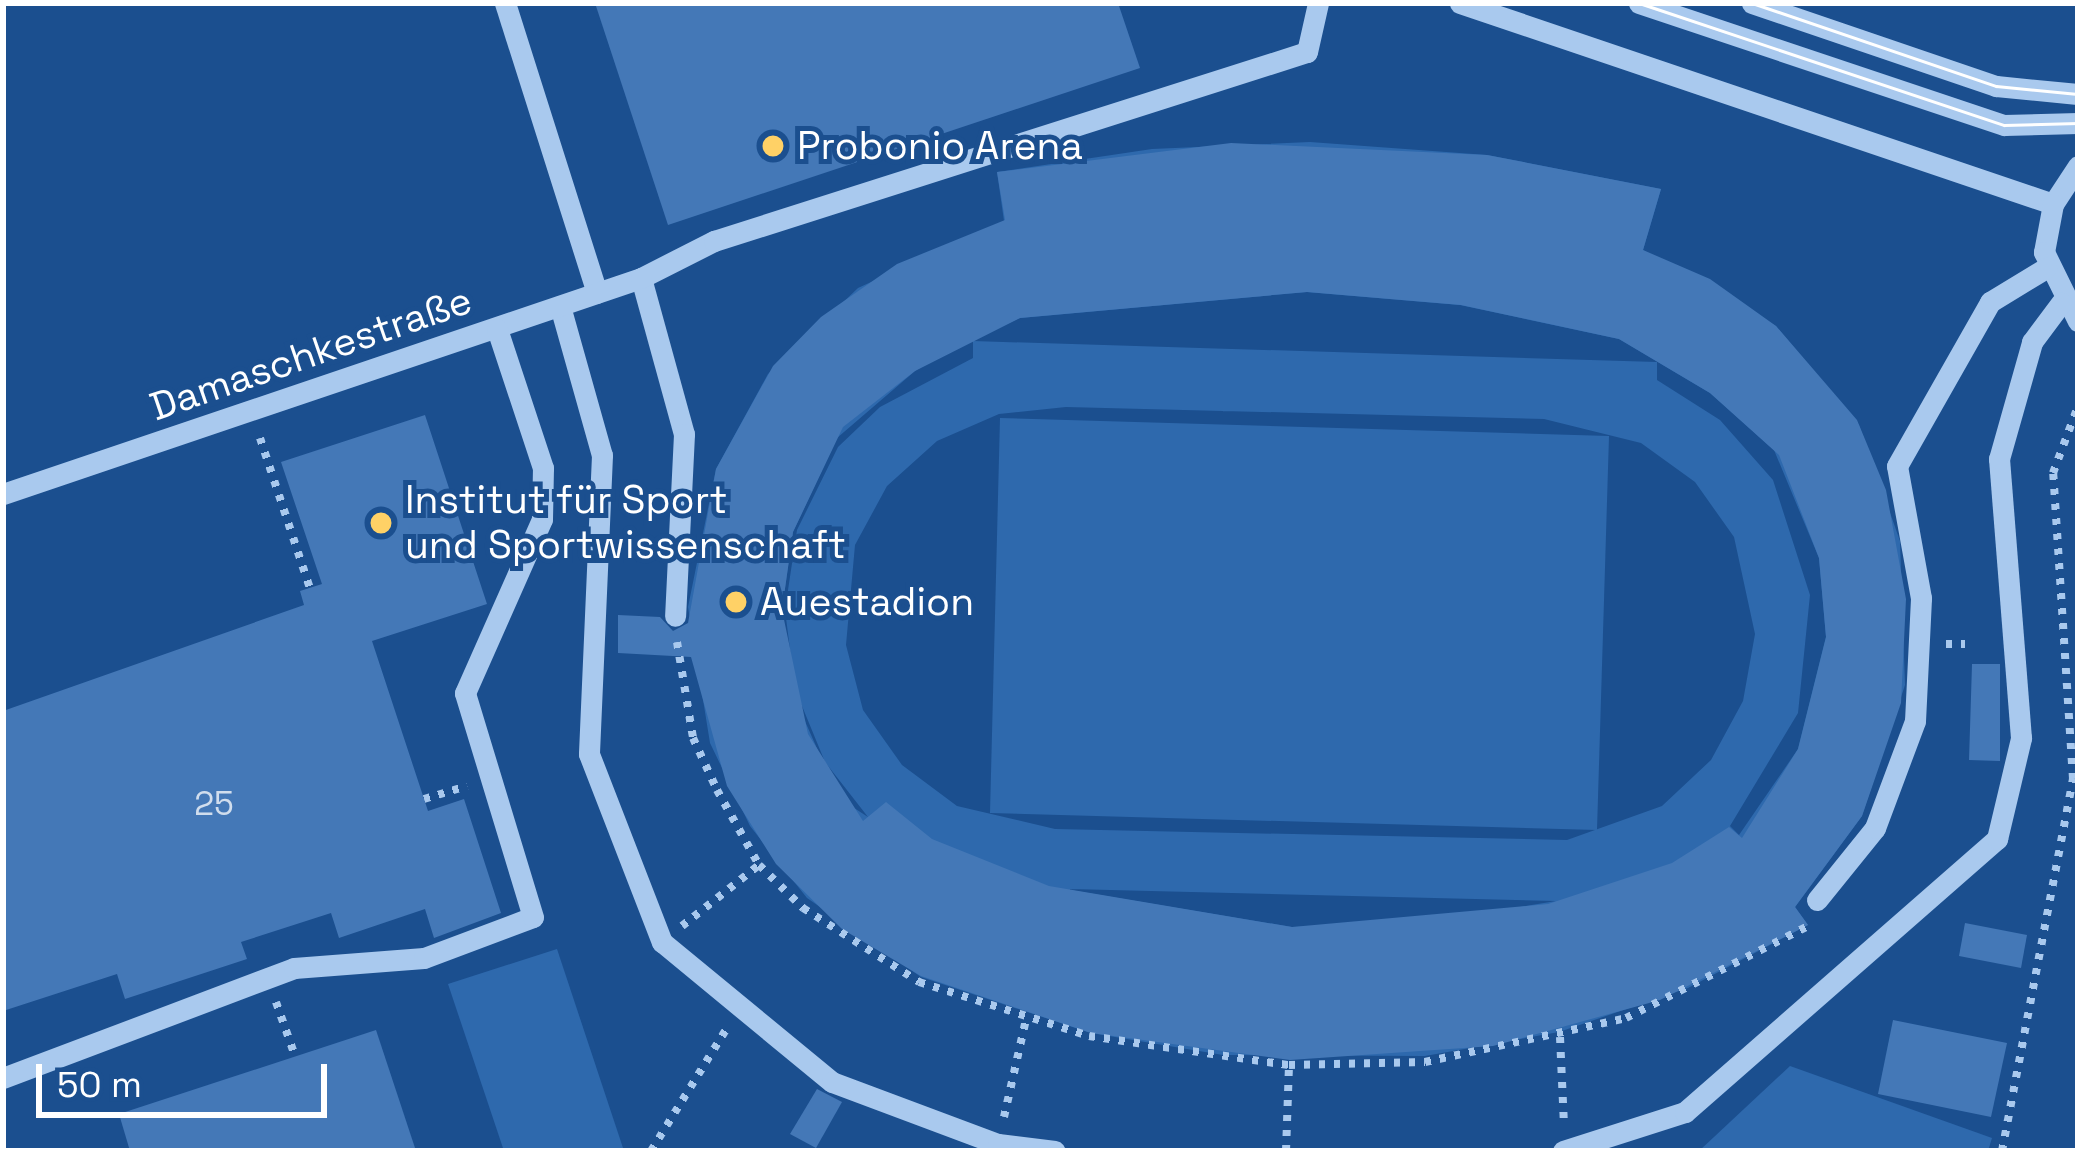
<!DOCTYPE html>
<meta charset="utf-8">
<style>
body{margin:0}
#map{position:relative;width:2081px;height:1154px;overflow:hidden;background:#1b4f8f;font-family:"Space Grotesk",sans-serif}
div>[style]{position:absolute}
.green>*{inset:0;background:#2e69ad}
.building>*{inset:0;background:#4478b7}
.path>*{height:8px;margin-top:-4px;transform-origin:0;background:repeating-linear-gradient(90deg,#a9c9ee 0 6px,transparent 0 15px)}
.minor>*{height:21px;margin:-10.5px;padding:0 10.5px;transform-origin:10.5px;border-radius:10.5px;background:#a9c9ee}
.tram>*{height:3px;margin:-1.5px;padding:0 1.5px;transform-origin:1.5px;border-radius:1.5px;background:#fff}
.dots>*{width:33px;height:33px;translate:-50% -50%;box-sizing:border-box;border:6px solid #1b4f8f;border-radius:50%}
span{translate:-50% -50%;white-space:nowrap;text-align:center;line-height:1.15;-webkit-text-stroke:10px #1b4f8f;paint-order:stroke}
.number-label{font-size:33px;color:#d0dded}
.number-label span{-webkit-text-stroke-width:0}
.poi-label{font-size:39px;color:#fff}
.left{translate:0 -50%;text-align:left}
.street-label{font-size:39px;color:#fff}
.frame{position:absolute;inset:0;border:6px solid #fff;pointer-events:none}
.scale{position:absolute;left:36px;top:1064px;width:291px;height:54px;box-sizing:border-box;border:6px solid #fff;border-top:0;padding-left:15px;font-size:36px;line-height:42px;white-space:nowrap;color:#fff;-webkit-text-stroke:9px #1b4f8f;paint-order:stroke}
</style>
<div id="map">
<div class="green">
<div style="clip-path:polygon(evenodd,1310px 142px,1487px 155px,1661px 189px,1643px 250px,1776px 326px,1859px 425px,1900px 541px,1905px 685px,1862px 816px,1795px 907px,1808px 925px,1688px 988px,1559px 1032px,1425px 1056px,1223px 1055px,1091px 1033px,921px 977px,807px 898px,750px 826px,710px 743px,688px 607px,716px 469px,768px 374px,858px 288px,1004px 221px,997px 172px,1152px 149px,1310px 142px,1307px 292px,1460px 305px,1619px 339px,1710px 393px,1774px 450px,1819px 558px,1826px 637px,1798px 749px,1739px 835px,1730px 826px,1798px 713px,1810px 595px,1773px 480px,1720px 420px,1657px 380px,1657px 362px,973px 341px,973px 358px,880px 407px,838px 447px,797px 530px,785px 610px,795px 689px,825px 762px,868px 817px,851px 806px,827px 771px,793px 694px,782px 609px,793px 532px,837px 438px,915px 371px,949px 350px,1020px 318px,1307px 292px,1310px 142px,1066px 407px,1544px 419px,1641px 443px,1695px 482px,1734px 537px,1755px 634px,1743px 701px,1711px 760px,1662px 806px,1567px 840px,1055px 829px,957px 806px,902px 765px,863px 710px,846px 645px,855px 545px,887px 486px,937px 441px,999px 414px,1066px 407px,1310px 142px,1070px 890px,1070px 889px,1556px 901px,1421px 923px,1292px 927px,1070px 890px)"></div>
<div style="clip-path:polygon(1000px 418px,1609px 436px,1597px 830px,990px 813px)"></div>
<div style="clip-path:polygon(557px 949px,623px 1148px,615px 1151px,504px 1151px,448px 984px)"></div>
<div style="clip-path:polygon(1790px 1066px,1992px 1138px,1988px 1151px,1699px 1151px)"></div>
</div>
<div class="building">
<div style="clip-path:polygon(595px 3px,1118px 3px,1140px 68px,668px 225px)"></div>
<div style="clip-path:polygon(evenodd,1231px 143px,1487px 155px,1661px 189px,1643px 250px,1710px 279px,1776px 326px,1857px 420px,1886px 490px,1906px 599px,1901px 703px,1862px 816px,1795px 907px,1808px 925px,1660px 1000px,1493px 1046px,1290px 1060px,1091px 1033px,921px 976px,842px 929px,776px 864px,727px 786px,691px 657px,618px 653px,618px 615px,660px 617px,673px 631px,688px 623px,716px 469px,773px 366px,821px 317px,897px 264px,1005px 220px,997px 172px,1231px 143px,1307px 292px,1461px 305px,1619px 339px,1710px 393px,1779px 455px,1819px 558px,1826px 637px,1798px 749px,1742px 838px,1729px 827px,1672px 863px,1548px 904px,1292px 927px,1049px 886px,932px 839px,886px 802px,863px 821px,808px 734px,782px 610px,793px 532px,843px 427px,915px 371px,1020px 318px,1307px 292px)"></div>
<div style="clip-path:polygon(425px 415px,487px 604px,372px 641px,428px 811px,464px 799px,501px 913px,434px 938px,425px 909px,339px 938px,331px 913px,241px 942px,247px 959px,125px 999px,117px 974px,3px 1011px,3px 711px,304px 605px,300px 591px,322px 584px,281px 462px)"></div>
<div style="clip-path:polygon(1972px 664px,2000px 664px,2000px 761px,1969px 760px)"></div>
<div style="clip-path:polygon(1965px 923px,2027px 935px,2021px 968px,1959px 956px)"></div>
<div style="clip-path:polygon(1893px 1020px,2007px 1043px,1991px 1117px,1878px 1094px)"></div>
<div style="clip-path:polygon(376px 1030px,416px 1151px,130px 1151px,119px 1114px)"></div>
<div style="clip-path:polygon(817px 1089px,842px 1102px,816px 1148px,790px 1134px)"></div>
</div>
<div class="path">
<div style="left:260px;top:438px;width:158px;rotate:71.6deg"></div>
<div style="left:677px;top:642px;width:97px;rotate:80.5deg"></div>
<div style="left:693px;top:738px;width:57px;rotate:65.2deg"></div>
<div style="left:717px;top:790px;width:86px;rotate:60.8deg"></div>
<div style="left:759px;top:865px;width:62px;rotate:44.3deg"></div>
<div style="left:803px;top:908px;width:138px;rotate:32.5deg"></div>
<div style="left:919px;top:982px;width:178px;rotate:17.6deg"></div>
<div style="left:1089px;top:1036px;width:202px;rotate:8.3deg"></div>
<div style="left:1289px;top:1065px;width:136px;rotate:-1.3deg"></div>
<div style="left:1425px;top:1062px;width:206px;rotate:-12.3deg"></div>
<div style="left:1626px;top:1018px;width:206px;rotate:-26.8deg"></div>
<div style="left:1946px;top:644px;width:19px"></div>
<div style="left:424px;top:799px;width:45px;rotate:-16.8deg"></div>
<div style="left:682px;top:926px;width:98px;rotate:-38.4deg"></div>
<div style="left:276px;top:1002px;width:57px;rotate:70.6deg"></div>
<div style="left:1560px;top:1037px;width:88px;rotate:87.4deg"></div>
<div style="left:1004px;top:1117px;width:100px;rotate:-77.3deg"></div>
<div style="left:651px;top:1151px;width:145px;rotate:-58.3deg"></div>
<div style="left:1286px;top:1151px;width:86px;rotate:-88deg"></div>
<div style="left:2002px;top:1151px;width:379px;rotate:-79.2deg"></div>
<div style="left:2073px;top:779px;width:307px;rotate:-93.7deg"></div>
<div style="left:2053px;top:473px;width:72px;rotate:-69.5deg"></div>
</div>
<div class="minor">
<div style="left:505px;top:3px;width:304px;rotate:72.4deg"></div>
<div style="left:1460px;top:3px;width:626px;rotate:18.72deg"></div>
<div style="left:1639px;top:3px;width:385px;rotate:18.5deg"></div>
<div style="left:2004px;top:125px;width:74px;rotate:-1.5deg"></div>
<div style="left:1752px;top:3px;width:258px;rotate:18.8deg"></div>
<div style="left:1996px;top:86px;width:82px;rotate:5.6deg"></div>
<div style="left:2078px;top:166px;width:45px;rotate:123.3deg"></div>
<div style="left:2053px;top:204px;width:49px;rotate:100.6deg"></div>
<div style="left:2044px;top:252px;width:77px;rotate:63.8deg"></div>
<div style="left:641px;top:278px;width:162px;rotate:74.6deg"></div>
<div style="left:684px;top:434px;width:182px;rotate:92.8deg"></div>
<div style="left:560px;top:306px;width:155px;rotate:74.3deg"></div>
<div style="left:602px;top:455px;width:299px;rotate:92.5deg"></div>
<div style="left:589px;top:754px;width:202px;rotate:68.8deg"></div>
<div style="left:662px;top:942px;width:220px;rotate:39.5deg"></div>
<div style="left:832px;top:1082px;width:177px;rotate:20.5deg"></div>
<div style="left:998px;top:1144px;width:57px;rotate:7deg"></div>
<div style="left:3px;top:494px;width:674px;rotate:-18.7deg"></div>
<div style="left:641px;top:278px;width:82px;rotate:-26.9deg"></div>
<div style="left:714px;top:241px;width:622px;rotate:-17.68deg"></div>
<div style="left:1307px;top:52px;width:50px;rotate:-77.3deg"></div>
<div style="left:1817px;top:900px;width:92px;rotate:-51.1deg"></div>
<div style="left:1875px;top:828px;width:114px;rotate:-69.5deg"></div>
<div style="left:1915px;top:721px;width:123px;rotate:-87.2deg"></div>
<div style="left:1921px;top:598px;width:134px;rotate:-100.3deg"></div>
<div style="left:1897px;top:466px;width:189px;rotate:-60.4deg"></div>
<div style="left:1990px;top:302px;width:66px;rotate:-31.3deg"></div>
<div style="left:3px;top:1078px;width:311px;rotate:-20.7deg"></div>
<div style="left:294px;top:968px;width:130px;rotate:-4.4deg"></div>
<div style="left:424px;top:958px;width:116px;rotate:-20.6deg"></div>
<div style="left:533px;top:917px;width:234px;rotate:-106.9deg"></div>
<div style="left:465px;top:693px;width:190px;rotate:-66.1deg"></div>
<div style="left:542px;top:519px;width:51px;rotate:-88.9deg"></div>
<div style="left:543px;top:468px;width:146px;rotate:-108.3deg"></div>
<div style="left:1563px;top:1151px;width:128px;rotate:-17.7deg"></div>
<div style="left:1685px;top:1112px;width:415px;rotate:-41.2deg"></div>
<div style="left:1997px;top:839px;width:104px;rotate:-76.6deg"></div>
<div style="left:2021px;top:738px;width:280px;rotate:-94.5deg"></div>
<div style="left:1999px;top:459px;width:122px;rotate:-74.2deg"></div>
<div style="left:2032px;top:342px;width:49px;rotate:-53.4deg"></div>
</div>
<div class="tram">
<div style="left:1639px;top:3px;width:385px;rotate:18.5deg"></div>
<div style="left:2004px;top:125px;width:74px;rotate:-1.5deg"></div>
<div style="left:1752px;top:3px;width:258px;rotate:18.8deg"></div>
<div style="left:1996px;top:86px;width:82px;rotate:5.6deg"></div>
</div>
<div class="dots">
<div style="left:773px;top:146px;background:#ffd166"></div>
<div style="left:381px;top:523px;background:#ffd166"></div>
<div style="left:736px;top:602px;background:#ffd166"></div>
</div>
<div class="number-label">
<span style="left:214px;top:805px">25</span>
</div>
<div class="poi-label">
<span class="left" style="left:797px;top:146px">Probonio Arena</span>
<span class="left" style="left:405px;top:523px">Institut für Sport<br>und Sportwissenschaft</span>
<span class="left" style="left:760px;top:602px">Auestadion</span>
</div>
<div class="street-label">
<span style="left:311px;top:354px;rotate:-19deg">Damaschkestraße</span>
</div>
<div class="frame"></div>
<div class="scale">50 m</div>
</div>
